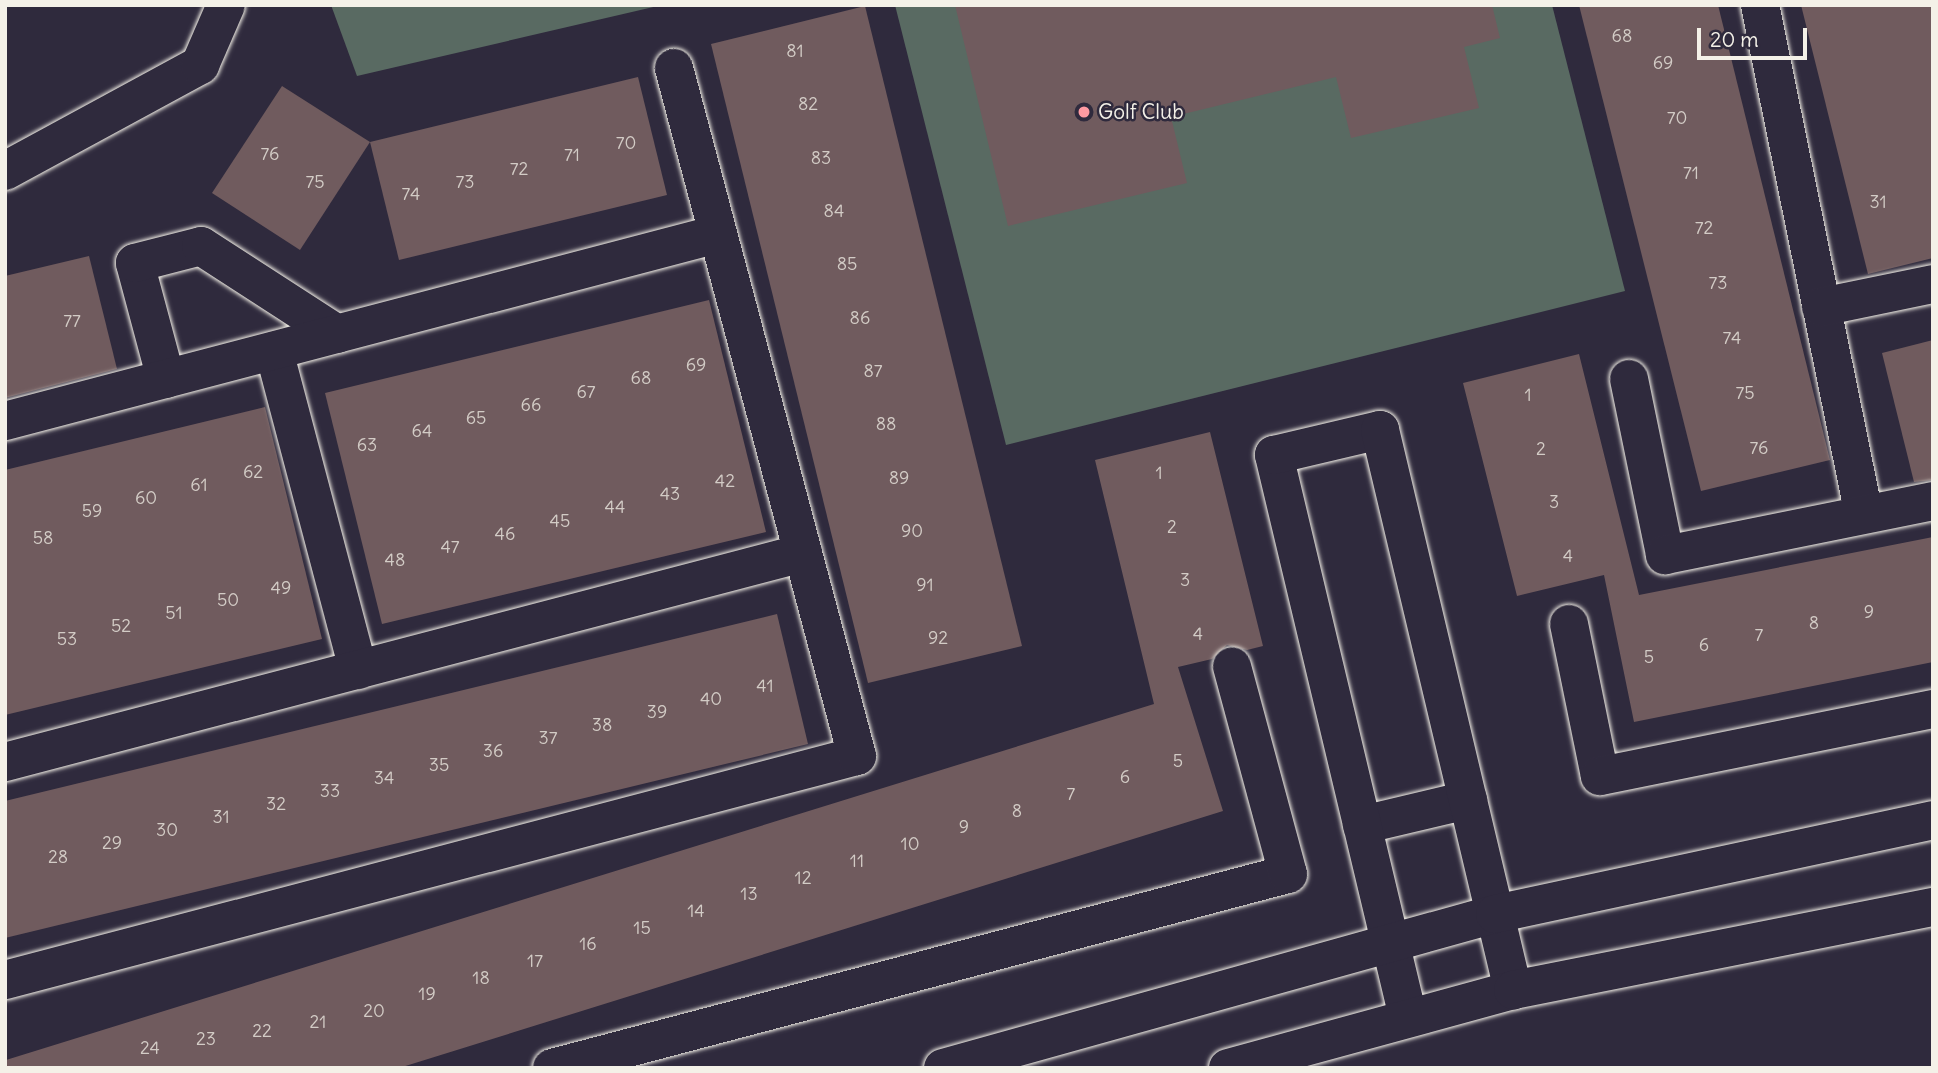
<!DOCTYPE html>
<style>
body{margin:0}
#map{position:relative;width:1938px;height:1073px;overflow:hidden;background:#2f2a3d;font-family:Delius,sans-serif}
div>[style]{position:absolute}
.green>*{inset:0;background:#596a62}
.building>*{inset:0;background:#705b5e}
.roads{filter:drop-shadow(0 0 2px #f4f1e8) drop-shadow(0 0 2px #f4f1e8)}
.minor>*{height:38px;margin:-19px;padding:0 19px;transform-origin:19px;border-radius:19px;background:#2f2a3d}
.dots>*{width:19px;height:19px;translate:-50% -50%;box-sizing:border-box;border:4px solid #2f2a3d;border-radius:50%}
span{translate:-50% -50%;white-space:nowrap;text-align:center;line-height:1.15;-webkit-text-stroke:5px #2f2a3d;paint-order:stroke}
.number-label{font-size:18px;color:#d3ccc6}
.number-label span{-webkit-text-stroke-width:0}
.poi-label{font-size:21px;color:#f4f1e8}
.left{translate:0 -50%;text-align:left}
.frame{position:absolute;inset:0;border:7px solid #f4f1e8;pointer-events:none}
.scale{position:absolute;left:1697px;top:28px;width:110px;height:32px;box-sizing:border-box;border:4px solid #f4f1e8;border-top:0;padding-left:9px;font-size:21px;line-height:24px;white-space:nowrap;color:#f4f1e8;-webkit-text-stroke:5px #2f2a3d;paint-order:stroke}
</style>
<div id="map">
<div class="green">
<div style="clip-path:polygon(331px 5px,662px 5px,357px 76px)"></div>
<div style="clip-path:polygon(895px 5px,1552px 5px,1625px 291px,1006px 445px)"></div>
</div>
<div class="building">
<div style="clip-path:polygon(955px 5px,1492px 5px,1500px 38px,1464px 47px,1479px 108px,1351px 138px,1336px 77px,1171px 117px,1187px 183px,1008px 226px)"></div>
<div style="clip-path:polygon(1579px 5px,1718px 5px,1830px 460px,1701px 491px)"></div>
<div style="clip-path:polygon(1801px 5px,1933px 5px,1933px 258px,1868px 274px)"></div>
<div style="clip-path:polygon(865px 6px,1022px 646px,868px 683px,711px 44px)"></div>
<div style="clip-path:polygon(638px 77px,667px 195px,399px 260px,370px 142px)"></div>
<div style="clip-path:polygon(282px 86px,370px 142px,300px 250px,212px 193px)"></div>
<div style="clip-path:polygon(89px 256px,117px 369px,5px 398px,5px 276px)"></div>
<div style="clip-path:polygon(709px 300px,766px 532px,382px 624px,325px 393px)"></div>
<div style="clip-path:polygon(1933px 340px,1933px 480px,1914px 482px,1882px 353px)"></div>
<div style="clip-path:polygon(1579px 354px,1639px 595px,1933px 537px,1933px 662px,1634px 722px,1604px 575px,1517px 596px,1463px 383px)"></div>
<div style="clip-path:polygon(265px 407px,322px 639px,5px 715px,5px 470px)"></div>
<div style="clip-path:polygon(1210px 432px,1263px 646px,1247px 650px,1227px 645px,1212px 659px,1178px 667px,1223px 811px,399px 1068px,7px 1068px,6px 1060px,1154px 704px,1095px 460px)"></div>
<div style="clip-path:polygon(777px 614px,808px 744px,5px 938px,5px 801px)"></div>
</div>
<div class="roads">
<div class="minor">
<div style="left:1760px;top:5px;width:520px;rotate:78.47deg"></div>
<div style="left:5px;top:171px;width:222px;rotate:-28.5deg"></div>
<div style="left:200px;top:65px;width:65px;rotate:-66.6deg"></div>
<div style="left:1821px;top:307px;width:114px;rotate:-11.6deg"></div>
<div style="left:274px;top:351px;width:330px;rotate:75.2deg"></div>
<div style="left:166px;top:379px;width:120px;rotate:-105deg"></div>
<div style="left:135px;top:263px;width:68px;rotate:-14.4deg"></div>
<div style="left:201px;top:246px;width:162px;rotate:32.9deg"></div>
<div style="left:1629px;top:379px;width:180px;rotate:78.4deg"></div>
<div style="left:1665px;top:555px;width:273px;rotate:-11.4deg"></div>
<div style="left:5px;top:421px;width:737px;rotate:-14.7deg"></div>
<div style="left:1569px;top:624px;width:155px;rotate:78.5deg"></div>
<div style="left:1600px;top:776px;width:340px;rotate:-11.4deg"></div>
<div style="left:5px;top:762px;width:825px;rotate:-14.68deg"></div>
<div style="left:1362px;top:825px;width:109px;rotate:-13.3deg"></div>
<div style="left:5px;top:980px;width:881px;rotate:-14.73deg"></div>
<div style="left:857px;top:756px;width:712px;rotate:-104.9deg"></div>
<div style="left:1408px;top:1017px;width:578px;rotate:-103.41deg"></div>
<div style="left:1274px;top:455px;width:109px;rotate:-13.3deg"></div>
<div style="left:1380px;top:430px;width:576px;rotate:76.64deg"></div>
<div style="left:552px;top:1068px;width:761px;rotate:-14.77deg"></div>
<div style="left:1288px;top:874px;width:215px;rotate:-105.1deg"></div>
<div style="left:943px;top:1068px;width:573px;rotate:-15.59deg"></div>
<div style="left:1495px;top:914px;width:448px;rotate:-12.1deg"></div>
<div style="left:1228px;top:1068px;width:295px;rotate:-15.3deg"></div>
<div style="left:1513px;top:990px;width:428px;rotate:-11.2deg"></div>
</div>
</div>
<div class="dots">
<div style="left:1084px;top:112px;background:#ff9aa2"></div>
</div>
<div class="number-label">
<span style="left:1622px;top:36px">68</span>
<span style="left:795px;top:51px">81</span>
<span style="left:1663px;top:63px">69</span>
<span style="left:808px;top:104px">82</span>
<span style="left:1677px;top:118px">70</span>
<span style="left:626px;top:143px">70</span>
<span style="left:270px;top:154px">76</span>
<span style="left:572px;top:155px">71</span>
<span style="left:821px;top:158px">83</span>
<span style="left:519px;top:169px">72</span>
<span style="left:1691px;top:173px">71</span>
<span style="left:315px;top:182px">75</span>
<span style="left:465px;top:182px">73</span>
<span style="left:411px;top:194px">74</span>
<span style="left:1878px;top:202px">31</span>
<span style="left:834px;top:211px">84</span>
<span style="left:1704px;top:228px">72</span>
<span style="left:847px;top:264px">85</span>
<span style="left:1718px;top:283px">73</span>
<span style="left:860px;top:318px">86</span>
<span style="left:72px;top:321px">77</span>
<span style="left:1732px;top:338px">74</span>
<span style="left:696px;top:365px">69</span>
<span style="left:873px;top:371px">87</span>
<span style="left:641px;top:378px">68</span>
<span style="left:586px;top:392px">67</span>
<span style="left:1745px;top:393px">75</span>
<span style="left:1528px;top:395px">1</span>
<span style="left:531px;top:405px">66</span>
<span style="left:476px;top:418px">65</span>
<span style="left:886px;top:424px">88</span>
<span style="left:422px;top:431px">64</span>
<span style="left:367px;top:445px">63</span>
<span style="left:1759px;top:448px">76</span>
<span style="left:1541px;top:449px">2</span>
<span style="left:253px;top:472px">62</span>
<span style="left:1159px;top:473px">1</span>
<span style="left:899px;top:478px">89</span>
<span style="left:725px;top:481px">42</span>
<span style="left:199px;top:485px">61</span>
<span style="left:670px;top:494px">43</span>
<span style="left:146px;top:498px">60</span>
<span style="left:1554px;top:502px">3</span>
<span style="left:615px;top:507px">44</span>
<span style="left:92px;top:511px">59</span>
<span style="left:560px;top:521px">45</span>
<span style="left:1172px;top:527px">2</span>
<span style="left:912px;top:531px">90</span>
<span style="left:505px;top:534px">46</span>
<span style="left:43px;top:538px">58</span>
<span style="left:450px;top:547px">47</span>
<span style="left:1568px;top:556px">4</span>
<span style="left:395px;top:560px">48</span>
<span style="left:1185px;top:580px">3</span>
<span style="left:925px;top:585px">91</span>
<span style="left:281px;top:588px">49</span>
<span style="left:228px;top:600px">50</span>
<span style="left:1869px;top:612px">9</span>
<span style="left:174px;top:613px">51</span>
<span style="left:1814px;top:623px">8</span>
<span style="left:121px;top:626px">52</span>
<span style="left:1198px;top:634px">4</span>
<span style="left:1759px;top:635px">7</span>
<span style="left:938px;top:638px">92</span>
<span style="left:67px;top:639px">53</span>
<span style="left:1704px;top:645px">6</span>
<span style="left:1649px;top:657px">5</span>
<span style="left:765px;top:686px">41</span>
<span style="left:711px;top:699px">40</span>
<span style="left:657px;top:712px">39</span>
<span style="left:602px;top:725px">38</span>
<span style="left:548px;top:738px">37</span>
<span style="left:493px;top:751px">36</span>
<span style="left:1178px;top:761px">5</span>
<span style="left:439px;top:765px">35</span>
<span style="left:1125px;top:777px">6</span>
<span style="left:384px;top:778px">34</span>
<span style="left:330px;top:791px">33</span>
<span style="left:1071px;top:794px">7</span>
<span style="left:276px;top:804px">32</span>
<span style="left:1017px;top:811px">8</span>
<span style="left:221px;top:817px">31</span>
<span style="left:964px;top:827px">9</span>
<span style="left:167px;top:830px">30</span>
<span style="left:112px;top:843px">29</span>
<span style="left:910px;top:844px">10</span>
<span style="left:58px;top:857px">28</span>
<span style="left:857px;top:861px">11</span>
<span style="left:803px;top:878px">12</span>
<span style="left:749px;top:894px">13</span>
<span style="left:696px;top:911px">14</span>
<span style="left:642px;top:928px">15</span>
<span style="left:588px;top:944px">16</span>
<span style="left:535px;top:961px">17</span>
<span style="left:481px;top:978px">18</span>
<span style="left:427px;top:994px">19</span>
<span style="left:374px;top:1011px">20</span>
<span style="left:318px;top:1022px">21</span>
<span style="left:262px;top:1031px">22</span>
<span style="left:206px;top:1039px">23</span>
<span style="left:150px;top:1048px">24</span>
</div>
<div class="poi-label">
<span class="left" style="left:1098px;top:112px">Golf Club</span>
</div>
<div class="frame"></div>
<div class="scale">20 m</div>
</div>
